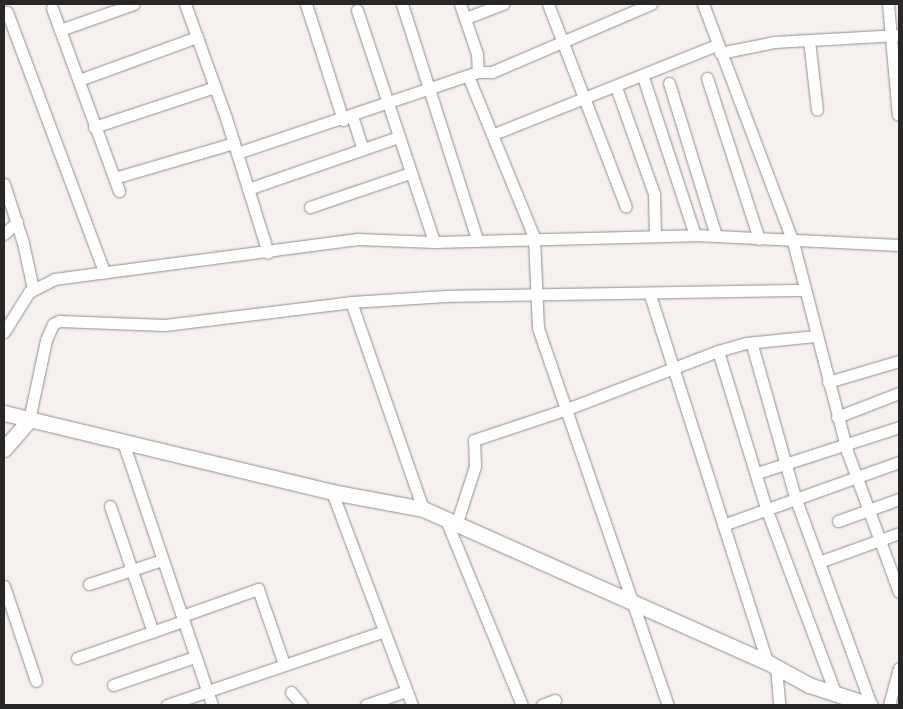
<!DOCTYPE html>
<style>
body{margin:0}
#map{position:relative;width:903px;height:709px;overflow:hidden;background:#f6f0ee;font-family:"Archivo Narrow",sans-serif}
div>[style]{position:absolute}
.roads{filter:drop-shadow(0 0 1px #938d8c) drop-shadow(0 0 1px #938d8c)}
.minor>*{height:11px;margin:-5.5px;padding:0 5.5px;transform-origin:5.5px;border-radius:5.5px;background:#fff}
.tertiary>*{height:15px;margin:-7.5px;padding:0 7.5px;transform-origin:7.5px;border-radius:7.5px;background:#fff}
span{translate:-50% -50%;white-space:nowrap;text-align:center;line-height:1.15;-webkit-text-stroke:4px #fff;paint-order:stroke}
.frame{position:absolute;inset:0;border:5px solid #292726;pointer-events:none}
</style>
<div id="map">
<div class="roads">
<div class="minor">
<div style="left:185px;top:4px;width:121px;rotate:70.2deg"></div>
<div style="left:226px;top:118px;width:141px;rotate:72.7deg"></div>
<div style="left:306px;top:4px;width:122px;rotate:72.3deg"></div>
<div style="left:402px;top:4px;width:247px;rotate:72.3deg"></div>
<div style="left:460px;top:4px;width:53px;rotate:71.2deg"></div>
<div style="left:477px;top:54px;width:18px;rotate:87deg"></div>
<div style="left:548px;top:4px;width:217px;rotate:69deg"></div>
<div style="left:703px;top:4px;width:254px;rotate:69.3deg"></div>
<div style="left:793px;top:242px;width:216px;rotate:75.5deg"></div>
<div style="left:847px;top:451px;width:150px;rotate:69.8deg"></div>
<div style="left:888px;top:4px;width:111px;rotate:84.9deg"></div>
<div style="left:52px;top:8px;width:195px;rotate:69.9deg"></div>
<div style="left:357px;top:10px;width:244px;rotate:71.6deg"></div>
<div style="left:4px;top:13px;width:3px;rotate:-18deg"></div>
<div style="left:7px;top:12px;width:278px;rotate:69.5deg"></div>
<div style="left:466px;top:18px;width:40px;rotate:-21deg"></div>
<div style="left:60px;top:30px;width:78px;rotate:-19.4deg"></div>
<div style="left:809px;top:40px;width:70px;rotate:83.5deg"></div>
<div style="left:720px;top:53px;width:55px;rotate:-11.5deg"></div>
<div style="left:774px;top:42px;width:125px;rotate:-3.2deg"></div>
<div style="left:468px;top:76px;width:174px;rotate:67.7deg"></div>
<div style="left:534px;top:237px;width:91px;rotate:87.5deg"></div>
<div style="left:538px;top:328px;width:399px;rotate:71deg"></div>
<div style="left:643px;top:77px;width:166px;rotate:71.8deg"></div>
<div style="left:707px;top:78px;width:169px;rotate:72.1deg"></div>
<div style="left:79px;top:80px;width:126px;rotate:-20deg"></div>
<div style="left:669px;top:83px;width:160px;rotate:72.9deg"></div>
<div style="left:616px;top:87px;width:114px;rotate:70.4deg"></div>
<div style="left:654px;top:194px;width:42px;rotate:88.6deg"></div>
<div style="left:352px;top:116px;width:35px;rotate:72deg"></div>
<div style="left:94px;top:127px;width:127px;rotate:-18.3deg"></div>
<div style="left:494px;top:134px;width:240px;rotate:-21.8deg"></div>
<div style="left:237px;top:153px;width:254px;rotate:-18.6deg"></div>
<div style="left:478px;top:72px;width:14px"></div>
<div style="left:492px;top:72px;width:173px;rotate:-23.2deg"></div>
<div style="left:114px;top:178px;width:125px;rotate:-16.3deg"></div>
<div style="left:4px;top:184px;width:62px;rotate:72.1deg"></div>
<div style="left:23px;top:243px;width:47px;rotate:77.7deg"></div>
<div style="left:248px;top:189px;width:159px;rotate:-19.1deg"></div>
<div style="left:310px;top:207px;width:106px;rotate:-18.8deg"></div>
<div style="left:4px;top:234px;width:18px;rotate:-43deg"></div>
<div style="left:650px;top:295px;width:385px;rotate:72.3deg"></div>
<div style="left:351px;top:302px;width:219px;rotate:70.8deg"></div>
<div style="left:4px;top:332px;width:47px;rotate:-58deg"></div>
<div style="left:29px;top:292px;width:28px;rotate:-27deg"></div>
<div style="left:54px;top:279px;width:306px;rotate:-7.5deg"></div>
<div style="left:357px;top:239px;width:77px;rotate:2.2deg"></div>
<div style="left:434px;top:242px;width:261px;rotate:-1.5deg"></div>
<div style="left:695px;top:235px;width:204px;rotate:2.8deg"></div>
<div style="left:752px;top:345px;width:158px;rotate:74.2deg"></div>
<div style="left:795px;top:497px;width:221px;rotate:69.9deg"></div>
<div style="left:718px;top:351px;width:164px;rotate:73deg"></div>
<div style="left:766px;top:508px;width:197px;rotate:69.5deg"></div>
<div style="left:828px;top:382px;width:74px;rotate:-16.5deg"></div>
<div style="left:837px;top:417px;width:66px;rotate:-21.2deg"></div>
<div style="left:29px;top:420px;width:82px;rotate:-78deg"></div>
<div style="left:46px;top:340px;width:17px;rotate:-66deg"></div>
<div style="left:53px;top:324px;width:7px;rotate:-27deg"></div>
<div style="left:59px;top:321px;width:106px;rotate:2.2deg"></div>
<div style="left:165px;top:325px;width:187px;rotate:-7deg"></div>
<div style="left:351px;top:302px;width:95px;rotate:-3.6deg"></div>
<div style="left:446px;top:296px;width:358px;rotate:-1deg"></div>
<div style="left:123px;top:442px;width:278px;rotate:71.3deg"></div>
<div style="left:757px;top:473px;width:149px;rotate:-17.9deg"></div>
<div style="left:332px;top:492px;width:228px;rotate:69.4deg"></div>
<div style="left:110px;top:506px;width:133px;rotate:71.2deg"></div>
<div style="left:446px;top:520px;width:200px;rotate:67.7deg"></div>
<div style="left:838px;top:521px;width:65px;rotate:-19.8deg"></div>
<div style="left:456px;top:525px;width:62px;rotate:-72.1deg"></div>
<div style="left:475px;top:466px;width:26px;rotate:-92deg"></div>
<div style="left:474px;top:440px;width:98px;rotate:-18.4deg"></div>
<div style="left:567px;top:409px;width:162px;rotate:-21deg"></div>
<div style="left:718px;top:351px;width:29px;rotate:-16deg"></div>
<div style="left:746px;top:343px;width:70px;rotate:-5.7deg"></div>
<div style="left:723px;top:525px;width:187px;rotate:-19.7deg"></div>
<div style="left:819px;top:562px;width:85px;rotate:-19.9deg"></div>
<div style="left:89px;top:584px;width:77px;rotate:-18.2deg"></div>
<div style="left:4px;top:586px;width:100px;rotate:71.4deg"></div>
<div style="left:77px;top:658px;width:112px;rotate:-19.2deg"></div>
<div style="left:183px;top:621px;width:5px;rotate:-101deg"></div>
<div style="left:182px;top:616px;width:81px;rotate:-19.6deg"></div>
<div style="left:258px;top:589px;width:79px;rotate:70.9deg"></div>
<div style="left:776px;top:667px;width:38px;rotate:85deg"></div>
<div style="left:113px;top:685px;width:87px;rotate:-18.9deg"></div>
<div style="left:291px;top:692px;width:17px;rotate:50deg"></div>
<div style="left:167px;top:705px;width:229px;rotate:-18.8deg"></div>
<div style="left:366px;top:705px;width:42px;rotate:-19.3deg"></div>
<div style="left:542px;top:705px;width:14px;rotate:-21deg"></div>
<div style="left:889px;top:705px;width:38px;rotate:-75deg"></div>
</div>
<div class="tertiary">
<div style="left:4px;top:413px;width:337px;rotate:13.5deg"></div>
<div style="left:332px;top:492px;width:93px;rotate:10.6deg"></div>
<div style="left:423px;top:509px;width:376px;rotate:24deg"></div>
<div style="left:767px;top:662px;width:48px;rotate:28.7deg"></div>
<div style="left:809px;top:685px;width:64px;rotate:18.2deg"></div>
<div style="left:4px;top:449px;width:38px;rotate:-49deg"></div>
</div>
</div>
<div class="frame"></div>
</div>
